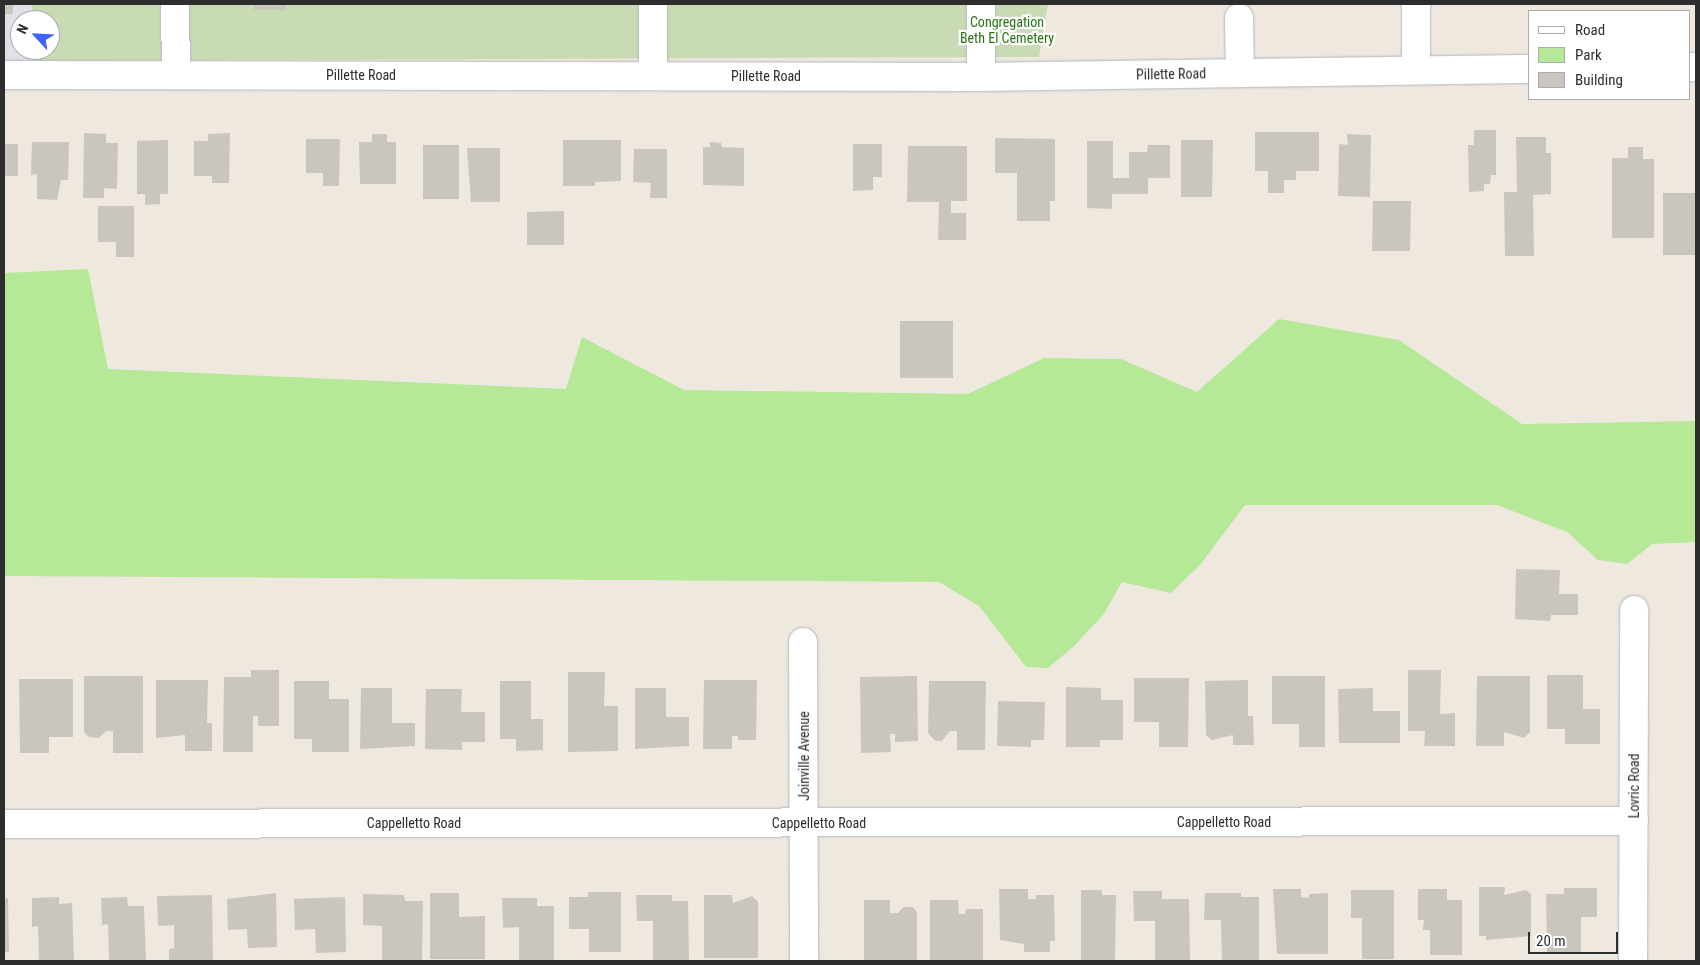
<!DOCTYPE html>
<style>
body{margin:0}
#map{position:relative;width:1700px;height:965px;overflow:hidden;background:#efe8df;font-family:"Roboto Condensed",sans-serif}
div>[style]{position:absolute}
.industrial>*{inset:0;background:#e2e0e8}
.green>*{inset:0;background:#b5e998}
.cemetery>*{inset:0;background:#c8dbb5}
.building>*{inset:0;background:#cbc6bd}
.roads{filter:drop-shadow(0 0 1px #b3b6c1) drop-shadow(0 0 1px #b3b6c1)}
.minor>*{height:28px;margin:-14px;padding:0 14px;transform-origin:14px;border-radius:14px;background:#fff}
span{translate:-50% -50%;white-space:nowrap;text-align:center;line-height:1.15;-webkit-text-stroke:4.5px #fff;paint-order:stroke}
.park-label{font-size:14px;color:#2a7215}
.street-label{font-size:14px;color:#2d2d2d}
.frame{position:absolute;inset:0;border:5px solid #2d2d2d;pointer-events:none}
.legend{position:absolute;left:1528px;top:10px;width:162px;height:90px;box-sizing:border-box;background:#fff;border:1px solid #ababab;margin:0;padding:6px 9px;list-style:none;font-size:15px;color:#2d2d2d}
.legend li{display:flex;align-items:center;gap:10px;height:25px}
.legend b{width:25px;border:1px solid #ababab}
.north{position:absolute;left:10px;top:10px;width:50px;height:50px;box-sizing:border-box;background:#fff;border:1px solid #ababab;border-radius:50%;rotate:295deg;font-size:14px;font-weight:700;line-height:20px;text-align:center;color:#2d2d2d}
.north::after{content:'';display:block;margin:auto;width:18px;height:22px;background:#3c64ff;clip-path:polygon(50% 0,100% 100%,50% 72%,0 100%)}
.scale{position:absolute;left:1528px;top:932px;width:90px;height:22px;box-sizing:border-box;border:2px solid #2d2d2d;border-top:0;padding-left:6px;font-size:15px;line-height:18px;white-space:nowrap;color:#2d2d2d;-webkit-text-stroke:4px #fff;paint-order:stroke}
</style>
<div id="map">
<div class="industrial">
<div style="clip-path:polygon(4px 4px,32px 4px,32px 20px,20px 20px,20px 50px,32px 50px,32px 61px,4px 61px)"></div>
</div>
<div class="green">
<div style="clip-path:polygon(88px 269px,108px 369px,566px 389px,582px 337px,684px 390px,968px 394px,1044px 358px,1121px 359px,1197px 392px,1279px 319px,1399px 340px,1522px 424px,1696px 421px,1696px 542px,1652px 544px,1627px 564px,1598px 560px,1567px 532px,1497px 505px,1245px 505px,1200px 565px,1171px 593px,1122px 582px,1103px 615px,1074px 646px,1048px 668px,1026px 667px,979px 606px,939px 582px,4px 576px,4px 273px)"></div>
</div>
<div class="cemetery">
<div style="clip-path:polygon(32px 4px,1048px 4px,1039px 57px,32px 61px,32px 50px,50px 50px,50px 20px,32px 20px)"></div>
</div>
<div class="building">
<div style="clip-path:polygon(4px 4px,13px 4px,13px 14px,4px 14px)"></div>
<div style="clip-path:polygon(254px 4px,286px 4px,286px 10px,254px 10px)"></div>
<div style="clip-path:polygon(1474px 130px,1496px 130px,1496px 175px,1491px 175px,1490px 184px,1484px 184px,1484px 191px,1469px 192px,1468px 145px,1474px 145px)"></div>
<div style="clip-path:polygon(1255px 132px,1319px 132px,1319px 171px,1296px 171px,1296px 180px,1284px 180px,1284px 193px,1268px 193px,1268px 171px,1255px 171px)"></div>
<div style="clip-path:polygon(84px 133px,106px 134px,106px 143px,118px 143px,117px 189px,104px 188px,104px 198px,83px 198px)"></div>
<div style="clip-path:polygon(230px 133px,229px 183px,212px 183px,212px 176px,194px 176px,194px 141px,208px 141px,208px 134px)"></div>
<div style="clip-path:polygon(372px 134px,387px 134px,387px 142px,396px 142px,396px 184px,360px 184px,359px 142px,372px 142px)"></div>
<div style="clip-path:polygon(1347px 134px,1371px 135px,1370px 197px,1338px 196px,1339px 144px,1348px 145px)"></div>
<div style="clip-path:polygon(1516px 137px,1546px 137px,1546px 153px,1551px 153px,1551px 194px,1533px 195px,1534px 256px,1505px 256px,1504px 192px,1517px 192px)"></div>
<div style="clip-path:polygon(995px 138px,1055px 139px,1055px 201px,1050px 201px,1050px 221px,1017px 221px,1017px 173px,995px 173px)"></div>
<div style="clip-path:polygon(306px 139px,340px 139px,339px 186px,323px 186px,323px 173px,306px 173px)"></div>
<div style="clip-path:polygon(168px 140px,168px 194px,160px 194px,160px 204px,145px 205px,145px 194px,137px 194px,137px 141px)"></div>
<div style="clip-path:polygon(563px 140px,621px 140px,621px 181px,595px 182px,595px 186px,563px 186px)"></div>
<div style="clip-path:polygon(1181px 140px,1213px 140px,1212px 197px,1181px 197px)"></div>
<div style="clip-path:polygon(1087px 141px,1113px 141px,1113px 178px,1129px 178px,1129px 152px,1147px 152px,1148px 145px,1170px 145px,1170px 178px,1148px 178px,1148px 194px,1112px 194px,1112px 209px,1087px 208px)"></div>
<div style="clip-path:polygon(32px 142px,69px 142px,68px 180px,61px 180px,57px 200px,37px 199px,37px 174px,31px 175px)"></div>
<div style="clip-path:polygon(710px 142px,721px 143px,722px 147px,744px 148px,744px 186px,703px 185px,703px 147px,710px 147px)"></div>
<div style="clip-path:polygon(4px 144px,18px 144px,18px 176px,4px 176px)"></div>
<div style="clip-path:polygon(853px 144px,882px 144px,882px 177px,873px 177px,873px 190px,853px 191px)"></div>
<div style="clip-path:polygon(423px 145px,459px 145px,459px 199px,423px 199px)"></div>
<div style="clip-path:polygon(908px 146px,967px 146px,967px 201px,951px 201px,951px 213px,966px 213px,966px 240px,938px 240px,939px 202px,907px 202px)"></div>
<div style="clip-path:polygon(1628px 147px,1643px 147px,1643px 159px,1654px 159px,1654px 238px,1612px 238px,1612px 158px,1628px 158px)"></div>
<div style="clip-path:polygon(467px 148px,500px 148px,500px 202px,471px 202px)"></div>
<div style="clip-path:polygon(634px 149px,667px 149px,667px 198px,650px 198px,651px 183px,633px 182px)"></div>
<div style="clip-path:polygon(1663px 193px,1695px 193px,1695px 255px,1663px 255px)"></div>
<div style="clip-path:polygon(1373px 201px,1411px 201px,1410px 251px,1372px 251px)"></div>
<div style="clip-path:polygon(98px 206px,134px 206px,134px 257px,116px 257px,116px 242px,98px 242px)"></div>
<div style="clip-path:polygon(564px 211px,564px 245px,527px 245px,527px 212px)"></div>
<div style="clip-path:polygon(900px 321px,953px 321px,953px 378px,900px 378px)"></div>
<div style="clip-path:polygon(1516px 569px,1560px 570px,1559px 594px,1578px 594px,1578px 615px,1551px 615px,1550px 621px,1515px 619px)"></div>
<div style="clip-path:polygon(251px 670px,279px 670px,279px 726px,258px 726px,258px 716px,253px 716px,253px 752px,223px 752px,224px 677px,251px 677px)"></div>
<div style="clip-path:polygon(1408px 670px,1441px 670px,1440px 714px,1455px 713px,1455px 746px,1424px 746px,1425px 731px,1408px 731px)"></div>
<div style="clip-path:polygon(568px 672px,605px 672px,604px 706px,618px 706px,618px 751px,568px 752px)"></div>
<div style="clip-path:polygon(1547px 675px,1583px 675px,1583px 709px,1600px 709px,1600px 744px,1565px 744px,1565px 729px,1547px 729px)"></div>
<div style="clip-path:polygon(84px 676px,143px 676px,143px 753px,113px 753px,113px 731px,106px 731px,99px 738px,89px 737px,84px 732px)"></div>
<div style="clip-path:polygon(917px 676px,918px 741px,895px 742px,895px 734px,890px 734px,891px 752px,861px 753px,860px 677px)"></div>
<div style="clip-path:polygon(1272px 676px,1325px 676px,1325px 747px,1299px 747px,1299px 724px,1272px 724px)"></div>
<div style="clip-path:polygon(1477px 676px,1530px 676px,1530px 732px,1524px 738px,1504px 732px,1504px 746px,1476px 746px)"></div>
<div style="clip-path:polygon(1134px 678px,1189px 678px,1188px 747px,1159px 747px,1159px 722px,1134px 722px)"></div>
<div style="clip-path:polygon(19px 679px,73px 679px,73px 737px,49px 737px,49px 753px,20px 753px)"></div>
<div style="clip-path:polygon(156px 680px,208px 680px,207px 723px,212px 723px,212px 751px,185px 751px,185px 735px,156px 738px)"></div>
<div style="clip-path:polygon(704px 680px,757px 680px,756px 740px,738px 740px,738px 736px,732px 736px,732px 749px,703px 749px)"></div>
<div style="clip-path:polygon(1248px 680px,1248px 716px,1253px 716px,1254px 745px,1233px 745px,1233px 735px,1212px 740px,1206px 735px,1205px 681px)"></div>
<div style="clip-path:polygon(294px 681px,329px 681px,329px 699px,349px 699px,349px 752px,312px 752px,312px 739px,294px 739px)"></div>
<div style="clip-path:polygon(500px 681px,531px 681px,531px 719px,543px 719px,543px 750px,516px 751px,516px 739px,500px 739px)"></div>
<div style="clip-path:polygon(929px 681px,986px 681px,985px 750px,957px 750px,957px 731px,950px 731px,942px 741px,935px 741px,928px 733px)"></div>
<div style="clip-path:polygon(1066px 687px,1101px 688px,1101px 700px,1123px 700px,1123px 740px,1100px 740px,1100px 747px,1066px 747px)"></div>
<div style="clip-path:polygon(361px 688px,392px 688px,392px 723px,415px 723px,415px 746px,360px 749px)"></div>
<div style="clip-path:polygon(635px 688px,666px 688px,666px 717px,689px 717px,689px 746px,635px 749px)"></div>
<div style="clip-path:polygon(1373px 688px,1373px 711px,1400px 711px,1400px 743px,1339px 743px,1338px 689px)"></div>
<div style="clip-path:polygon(426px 689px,462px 689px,461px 712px,485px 712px,485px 742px,462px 742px,462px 750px,425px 749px)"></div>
<div style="clip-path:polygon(998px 701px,1045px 702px,1044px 740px,1031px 740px,1031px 747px,997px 746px)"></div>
<div style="clip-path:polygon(1479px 887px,1505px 887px,1504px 895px,1526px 890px,1531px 894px,1531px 936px,1486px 940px,1486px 936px,1479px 936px)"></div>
<div style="clip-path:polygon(1564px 888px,1597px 888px,1597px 917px,1581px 917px,1581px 952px,1547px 952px,1546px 894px,1564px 894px)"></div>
<div style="clip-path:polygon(999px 889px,1028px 889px,1028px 899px,1036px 899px,1036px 895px,1054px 895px,1055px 941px,1050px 941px,1050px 952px,1024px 952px,1024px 944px,1000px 940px)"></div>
<div style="clip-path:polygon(1273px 889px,1301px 889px,1301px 897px,1309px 898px,1309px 894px,1328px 893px,1328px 954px,1277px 954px)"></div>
<div style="clip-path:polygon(1418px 889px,1447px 889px,1447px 900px,1462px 900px,1462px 955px,1430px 955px,1430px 930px,1423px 930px,1424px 920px,1418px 920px)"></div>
<div style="clip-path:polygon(1081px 890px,1102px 890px,1102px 895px,1116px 895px,1115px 960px,1081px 960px)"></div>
<div style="clip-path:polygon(1351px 890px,1394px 890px,1394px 959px,1362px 959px,1362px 918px,1351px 918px)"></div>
<div style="clip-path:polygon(1133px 891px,1162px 891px,1162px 899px,1189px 899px,1190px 961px,1155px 961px,1155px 921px,1134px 921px)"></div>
<div style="clip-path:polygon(588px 892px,621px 892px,621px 952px,589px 952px,589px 929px,569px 929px,569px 897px,588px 897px)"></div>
<div style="clip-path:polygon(276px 893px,277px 947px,248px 948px,247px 929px,228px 930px,227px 899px)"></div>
<div style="clip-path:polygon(430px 893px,459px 893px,459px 917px,485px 916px,485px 959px,430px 959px)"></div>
<div style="clip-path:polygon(1205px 893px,1241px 893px,1241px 897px,1259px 897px,1259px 961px,1222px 961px,1221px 920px,1204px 920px)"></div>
<div style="clip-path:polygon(363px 894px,404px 895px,405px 901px,423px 901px,422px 961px,382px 961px,382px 926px,363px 925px)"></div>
<div style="clip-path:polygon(212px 895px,213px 961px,169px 961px,169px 949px,174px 948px,174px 925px,158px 926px,157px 896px)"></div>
<div style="clip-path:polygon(636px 895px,672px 895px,672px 901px,688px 901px,689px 961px,653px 961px,653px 921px,637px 921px)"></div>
<div style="clip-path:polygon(704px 895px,732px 895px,733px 903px,752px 896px,758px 902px,758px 958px,704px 958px)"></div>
<div style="clip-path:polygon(59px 897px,59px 904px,72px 903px,74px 961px,39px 961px,38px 926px,32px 927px,32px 898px)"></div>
<div style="clip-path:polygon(127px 897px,128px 906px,144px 906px,146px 961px,109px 961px,108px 924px,102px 925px,101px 898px)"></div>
<div style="clip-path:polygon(345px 897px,346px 952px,316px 953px,315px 929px,295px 930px,294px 899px)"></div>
<div style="clip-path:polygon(8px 898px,9px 952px,4px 952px,4px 899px)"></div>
<div style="clip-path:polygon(502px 898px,537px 898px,537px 906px,554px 906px,554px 961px,519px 961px,519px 927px,503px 928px)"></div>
<div style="clip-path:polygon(864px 900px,890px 900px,890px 913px,898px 913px,903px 907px,913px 907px,917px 912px,917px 961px,864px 961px)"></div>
<div style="clip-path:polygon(930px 900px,958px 900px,959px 914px,965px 914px,966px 909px,983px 909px,983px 961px,930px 961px)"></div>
</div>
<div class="roads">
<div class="minor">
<div style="left:175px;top:4px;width:71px;rotate:89.2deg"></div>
<div style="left:1239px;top:18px;width:55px;rotate:89deg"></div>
<div style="left:1689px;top:67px;width:7px"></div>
<div style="left:1416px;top:70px;width:66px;rotate:-90deg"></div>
<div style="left:4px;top:75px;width:977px;rotate:0.12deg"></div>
<div style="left:981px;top:77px;width:548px;rotate:-0.84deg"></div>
<div style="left:653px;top:76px;width:72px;rotate:-90deg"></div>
<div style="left:981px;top:77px;width:73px;rotate:-90deg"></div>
<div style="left:803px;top:642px;width:319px;rotate:89.8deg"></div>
<div style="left:4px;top:824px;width:1630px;rotate:-0.11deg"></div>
<div style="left:1633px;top:961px;width:351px;rotate:-89.8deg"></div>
</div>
</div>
<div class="park-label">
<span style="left:1007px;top:30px">Congregation<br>Beth El Cemetery</span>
</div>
<div class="street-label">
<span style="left:1171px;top:74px;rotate:-1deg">Pillette Road</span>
<span style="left:361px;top:75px">Pillette Road</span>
<span style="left:766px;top:76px">Pillette Road</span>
<span style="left:804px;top:756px;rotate:-90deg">Joinville Avenue</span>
<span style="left:1634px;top:786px;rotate:-90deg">Lovric Road</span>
<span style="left:1224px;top:822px">Cappelletto Road</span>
<span style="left:414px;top:823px">Cappelletto Road</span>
<span style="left:819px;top:823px">Cappelletto Road</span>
</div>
<div class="frame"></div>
<ul class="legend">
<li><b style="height:6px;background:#fff"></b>Road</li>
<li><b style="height:14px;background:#b5e998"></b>Park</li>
<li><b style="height:14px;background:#cbc6bd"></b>Building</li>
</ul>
<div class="north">N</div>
<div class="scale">20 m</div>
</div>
